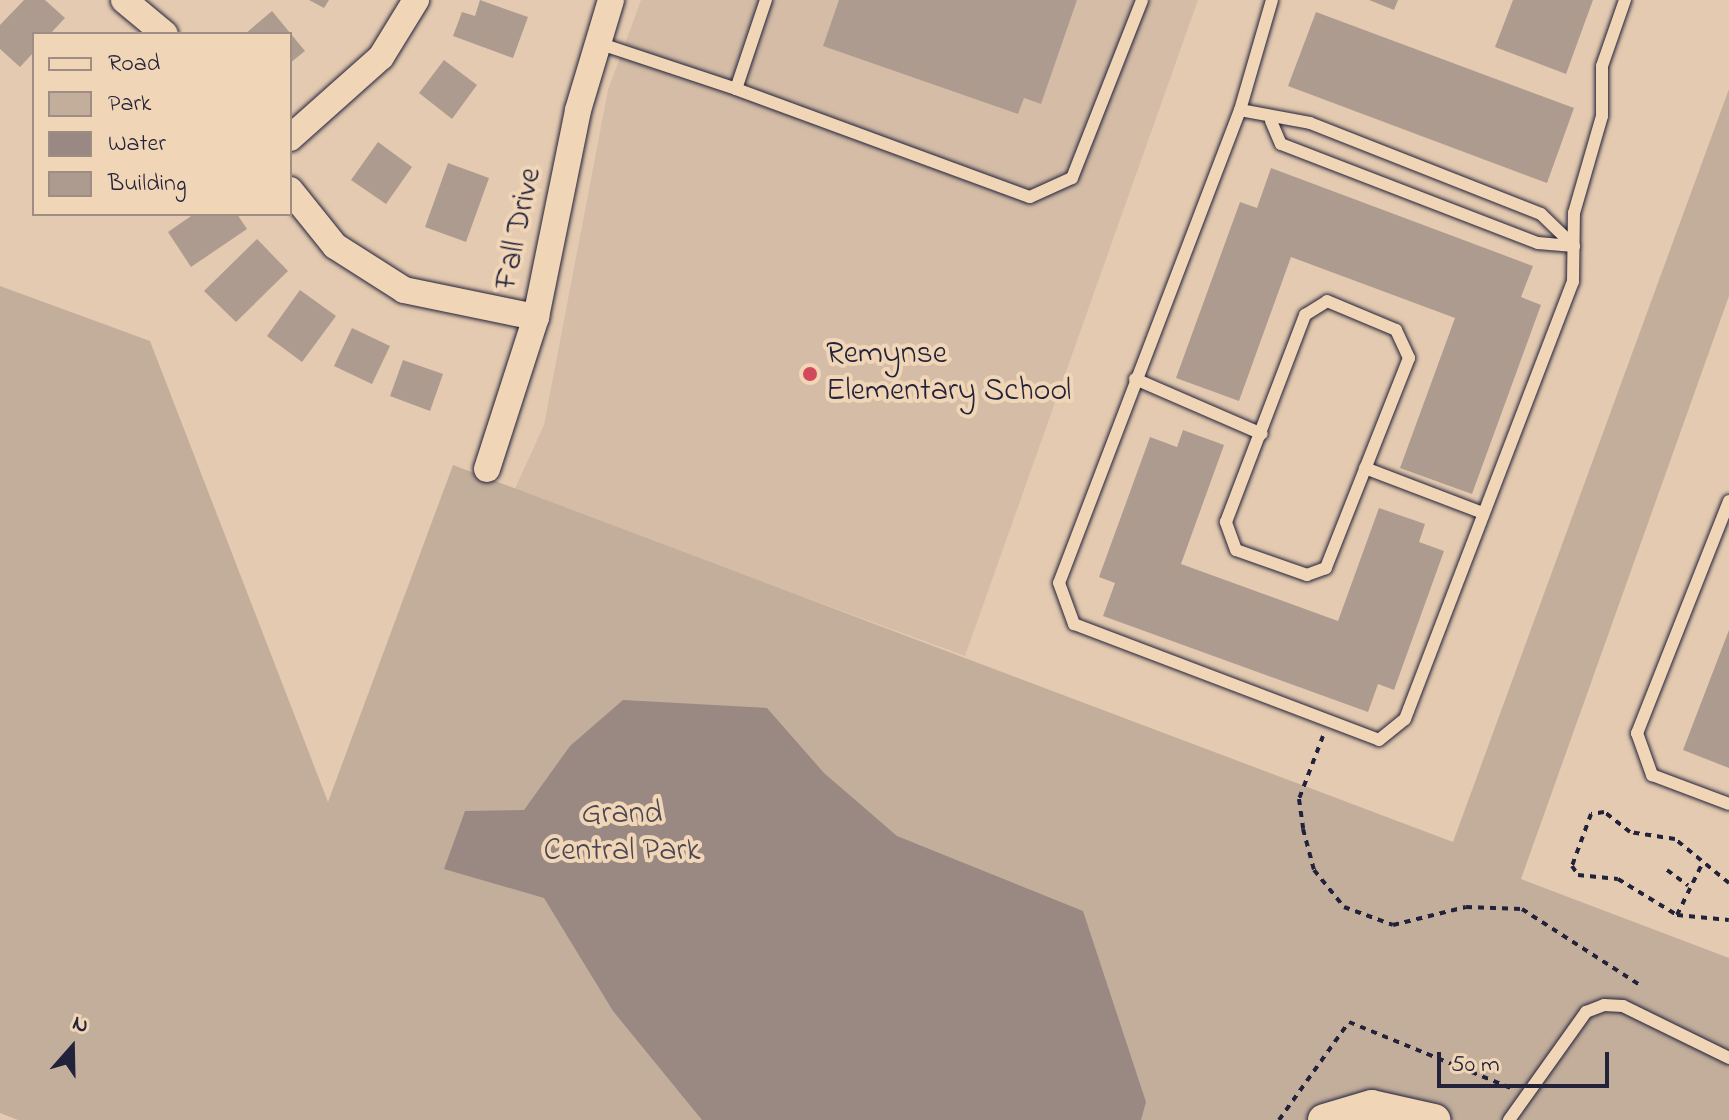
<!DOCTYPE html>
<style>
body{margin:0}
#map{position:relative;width:1729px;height:1120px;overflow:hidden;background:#e4cab0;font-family:"Indie Flower",sans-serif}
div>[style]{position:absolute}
.built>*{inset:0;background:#d4bca6}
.green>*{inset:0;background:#c3ae9c}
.water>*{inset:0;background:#9a8983}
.building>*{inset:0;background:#ae9b8f}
.path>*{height:4px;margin-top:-2px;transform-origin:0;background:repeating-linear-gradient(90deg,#22223b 0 6px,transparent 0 12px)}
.roads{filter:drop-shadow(0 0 2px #22223b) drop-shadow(0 0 2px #22223b)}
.service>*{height:12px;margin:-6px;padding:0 6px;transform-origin:6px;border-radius:6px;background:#f0d5b7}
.minor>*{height:26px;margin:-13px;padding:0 13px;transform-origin:13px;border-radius:13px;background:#f0d5b7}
.tertiary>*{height:32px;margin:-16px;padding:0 16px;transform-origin:16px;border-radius:16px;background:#f0d5b7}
.dots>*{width:22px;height:22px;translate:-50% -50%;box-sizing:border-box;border:4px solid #f0d5b7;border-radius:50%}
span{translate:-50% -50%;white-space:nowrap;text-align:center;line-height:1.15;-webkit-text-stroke:8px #f0d5b7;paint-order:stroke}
.street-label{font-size:32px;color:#22223b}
.poi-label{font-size:32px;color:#22223b}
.left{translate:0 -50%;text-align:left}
.park-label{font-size:32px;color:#4a4553}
.legend{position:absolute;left:32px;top:32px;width:260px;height:184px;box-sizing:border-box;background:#f0d5b7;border:2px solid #9e8d85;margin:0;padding:10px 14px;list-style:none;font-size:24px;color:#22223b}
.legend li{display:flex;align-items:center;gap:16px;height:40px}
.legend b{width:40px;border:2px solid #9e8d85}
.north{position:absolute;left:32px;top:1008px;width:80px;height:80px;-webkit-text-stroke:6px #f0d5b7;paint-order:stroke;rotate:20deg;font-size:22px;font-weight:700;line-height:32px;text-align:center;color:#22223b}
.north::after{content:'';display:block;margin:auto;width:28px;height:36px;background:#22223b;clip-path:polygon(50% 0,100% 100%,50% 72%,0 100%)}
.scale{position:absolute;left:1437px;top:1052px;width:172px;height:36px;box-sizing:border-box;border:4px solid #22223b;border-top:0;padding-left:10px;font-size:24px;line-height:28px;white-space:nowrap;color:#22223b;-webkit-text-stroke:6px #f0d5b7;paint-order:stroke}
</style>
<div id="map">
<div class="built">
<div style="clip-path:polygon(641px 0,1198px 0,965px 656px,514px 491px,544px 425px,608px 90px)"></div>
</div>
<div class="green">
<div style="clip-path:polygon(1729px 89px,1729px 296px,1521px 879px,1729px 958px,1729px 1120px,18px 1120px,0 1113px,0 286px,150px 341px,328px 802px,453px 465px,1453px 842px)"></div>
</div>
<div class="water">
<div style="clip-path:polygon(623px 700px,767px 708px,824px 773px,897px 836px,1083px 911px,1146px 1102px,1141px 1120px,702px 1120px,613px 1011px,544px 898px,444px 869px,465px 811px,524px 810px,570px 746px)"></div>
</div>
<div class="building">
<div style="clip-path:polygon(24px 0,45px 0,65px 18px,50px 34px,34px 34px,34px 52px,20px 67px,0 49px,0 25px)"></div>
<div style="clip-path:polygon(309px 0,329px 0,324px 8px)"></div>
<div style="clip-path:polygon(480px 0,528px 17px,513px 58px,453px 36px,462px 12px,475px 16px)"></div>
<div style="clip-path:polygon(839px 0,1077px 0,1041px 104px,1024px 98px,1018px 114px,823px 46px)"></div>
<div style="clip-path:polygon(1369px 0,1398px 0,1394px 10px)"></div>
<div style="clip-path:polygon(1513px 0,1593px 0,1566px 74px,1495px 47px)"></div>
<div style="clip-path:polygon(272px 11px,305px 51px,290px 63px,290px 34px,245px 34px)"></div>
<div style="clip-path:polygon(1316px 12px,1574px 108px,1547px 183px,1288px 86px)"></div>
<div style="clip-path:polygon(444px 60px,477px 85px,452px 119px,419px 93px)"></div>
<div style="clip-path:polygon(378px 142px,412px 167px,386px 204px,351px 180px)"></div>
<div style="clip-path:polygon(448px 163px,489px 178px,466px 242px,425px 227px)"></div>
<div style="clip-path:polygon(1271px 168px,1533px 266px,1521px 297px,1541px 305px,1472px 494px,1400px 468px,1455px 318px,1291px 257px,1239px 401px,1176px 378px,1240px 202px,1257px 208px)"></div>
<div style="clip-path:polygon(194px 214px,237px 214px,247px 229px,191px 267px,168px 232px)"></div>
<div style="clip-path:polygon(257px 239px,288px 271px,236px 322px,204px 291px)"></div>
<div style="clip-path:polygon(300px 290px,336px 316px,302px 362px,267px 336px)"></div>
<div style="clip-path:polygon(352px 328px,390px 346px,372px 384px,334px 366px)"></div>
<div style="clip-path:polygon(403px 360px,443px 374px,430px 411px,390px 396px)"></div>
<div style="clip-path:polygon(1183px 430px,1224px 445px,1181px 564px,1338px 621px,1379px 508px,1425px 524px,1419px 542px,1444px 551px,1394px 690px,1378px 684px,1368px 712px,1103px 616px,1115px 583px,1099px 577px,1150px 437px,1177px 447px)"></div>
<div style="clip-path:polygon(1729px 630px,1729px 768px,1683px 750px)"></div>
</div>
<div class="path">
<div style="left:1323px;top:736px;width:67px;rotate:110.9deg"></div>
<div style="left:1299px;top:799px;width:30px;rotate:82deg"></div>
<div style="left:1303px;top:829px;width:42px;rotate:75deg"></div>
<div style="left:1314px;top:870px;width:48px;rotate:51deg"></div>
<div style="left:1344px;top:907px;width:52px;rotate:20.2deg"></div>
<div style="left:1393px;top:925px;width:75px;rotate:-13.9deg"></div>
<div style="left:1466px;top:907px;width:56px;rotate:2deg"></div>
<div style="left:1522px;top:909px;width:140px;rotate:32.8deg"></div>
<div style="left:1667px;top:870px;width:26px;rotate:36deg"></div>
<div style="left:1729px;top:883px;width:70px;rotate:-140.8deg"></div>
<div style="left:1675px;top:839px;width:46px;rotate:-171.2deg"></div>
<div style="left:1630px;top:832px;width:33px;rotate:-142deg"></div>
<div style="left:1604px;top:812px;width:13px;rotate:171deg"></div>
<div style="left:1591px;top:814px;width:55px;rotate:110.1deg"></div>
<div style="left:1572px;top:866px;width:11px;rotate:56deg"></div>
<div style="left:1578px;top:875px;width:40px;rotate:5.7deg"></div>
<div style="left:1618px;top:879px;width:69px;rotate:31.4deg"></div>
<div style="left:1677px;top:915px;width:52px;rotate:5.5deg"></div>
<div style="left:1677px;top:915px;width:59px;rotate:-63.9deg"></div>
<div style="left:1279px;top:1120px;width:120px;rotate:-54.5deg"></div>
<div style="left:1349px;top:1022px;width:177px;rotate:22.2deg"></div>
</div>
<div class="roads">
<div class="service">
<div style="left:1272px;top:0;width:115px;rotate:106.2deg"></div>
<div style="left:1240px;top:110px;width:506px;rotate:110.94deg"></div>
<div style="left:1059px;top:583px;width:44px;rotate:69.9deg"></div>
<div style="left:1074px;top:624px;width:326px;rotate:20.8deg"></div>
<div style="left:1379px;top:740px;width:33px;rotate:-39deg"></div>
<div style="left:1405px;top:719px;width:468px;rotate:-69deg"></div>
<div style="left:1573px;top:282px;width:69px;rotate:-89.2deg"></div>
<div style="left:1574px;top:213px;width:101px;rotate:-73.9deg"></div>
<div style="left:1602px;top:116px;width:50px;rotate:-90deg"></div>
<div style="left:1602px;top:66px;width:70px;rotate:-70.8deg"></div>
<div style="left:598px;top:43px;width:145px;rotate:18.4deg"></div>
<div style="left:736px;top:89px;width:94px;rotate:-71.4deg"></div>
<div style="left:736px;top:89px;width:313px;rotate:20.2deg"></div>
<div style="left:1030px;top:197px;width:46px;rotate:-24.3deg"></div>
<div style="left:1072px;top:178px;width:191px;rotate:-68.5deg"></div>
<div style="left:1240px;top:110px;width:71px;rotate:10.5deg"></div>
<div style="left:1310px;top:123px;width:248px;rotate:21.5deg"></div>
<div style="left:1541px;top:214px;width:46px;rotate:44.1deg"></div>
<div style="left:1271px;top:121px;width:25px;rotate:67deg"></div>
<div style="left:1281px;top:144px;width:275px;rotate:21.1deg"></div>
<div style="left:1538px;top:243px;width:36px;rotate:5deg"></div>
<div style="left:1327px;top:301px;width:75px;rotate:22.8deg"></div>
<div style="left:1396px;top:330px;width:31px;rotate:65deg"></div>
<div style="left:1409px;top:358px;width:226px;rotate:111.6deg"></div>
<div style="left:1326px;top:568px;width:20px;rotate:160deg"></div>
<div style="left:1307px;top:575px;width:75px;rotate:-160.6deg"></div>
<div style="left:1236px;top:550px;width:30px;rotate:-110deg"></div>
<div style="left:1226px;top:522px;width:222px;rotate:-69.1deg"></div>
<div style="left:1305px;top:315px;width:26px;rotate:-32deg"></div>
<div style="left:1135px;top:379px;width:138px;rotate:23.4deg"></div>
<div style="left:1365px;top:468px;width:123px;rotate:20.9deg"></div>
<div style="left:1729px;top:501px;width:250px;rotate:111.6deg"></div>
<div style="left:1637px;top:733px;width:45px;rotate:70.3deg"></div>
<div style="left:1652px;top:775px;width:82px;rotate:20.6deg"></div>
<div style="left:1509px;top:1120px;width:133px;rotate:-54.5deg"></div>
<div style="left:1586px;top:1012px;width:19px;rotate:-21deg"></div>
<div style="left:1604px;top:1005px;width:19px;rotate:3deg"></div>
<div style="left:1623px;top:1006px;width:118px;rotate:26.1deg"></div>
</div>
<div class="minor">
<div style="left:124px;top:0;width:53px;rotate:39.7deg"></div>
<div style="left:290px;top:138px;width:122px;rotate:-41.7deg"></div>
<div style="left:381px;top:57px;width:67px;rotate:-58.4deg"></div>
<div style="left:290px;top:190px;width:72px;rotate:51.2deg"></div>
<div style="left:335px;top:246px;width:82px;rotate:32.5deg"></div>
<div style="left:404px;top:290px;width:135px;rotate:11.6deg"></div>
<div style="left:487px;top:469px;width:160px;rotate:-72.1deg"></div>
<div style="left:536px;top:317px;width:211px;rotate:-78.5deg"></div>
<div style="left:578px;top:110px;width:115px;rotate:-73.3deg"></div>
</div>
<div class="tertiary">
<div style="left:1324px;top:1120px;width:50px;rotate:-16.3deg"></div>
<div style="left:1372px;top:1106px;width:64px;rotate:12.7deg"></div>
</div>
</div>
<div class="dots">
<div style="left:810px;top:374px;background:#d1495b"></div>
</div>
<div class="street-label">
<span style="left:520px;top:229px;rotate:-78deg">Fall Drive</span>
</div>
<div class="poi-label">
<span class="left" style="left:826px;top:374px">Remynse<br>Elementary School</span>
</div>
<div class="park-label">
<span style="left:622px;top:834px">Grand<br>Central Park</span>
</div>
<ul class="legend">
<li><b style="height:10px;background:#f0d5b7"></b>Road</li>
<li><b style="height:22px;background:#c3ae9c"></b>Park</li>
<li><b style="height:22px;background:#9a8983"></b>Water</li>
<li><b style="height:22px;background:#ae9b8f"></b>Building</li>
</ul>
<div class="north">N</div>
<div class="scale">50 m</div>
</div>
